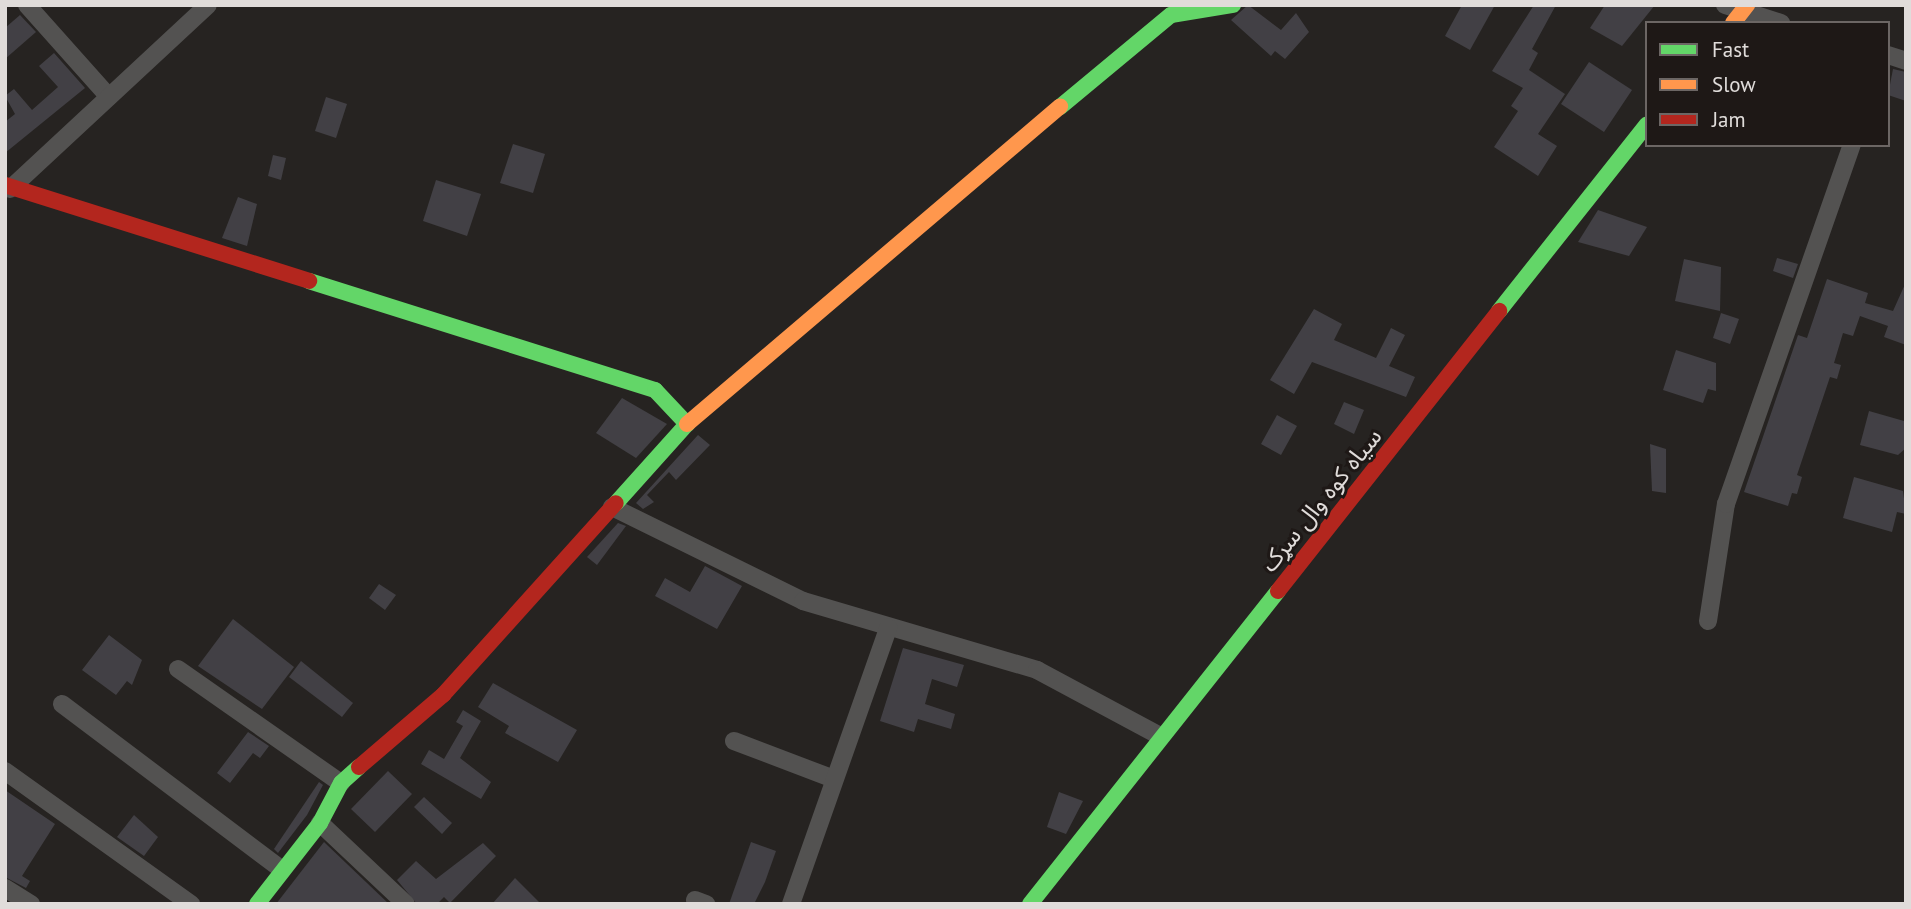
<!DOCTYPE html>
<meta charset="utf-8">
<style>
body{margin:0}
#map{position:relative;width:1911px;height:909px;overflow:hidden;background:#262321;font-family:"PT Sans","Noto Sans Arabic",sans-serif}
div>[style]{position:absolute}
.building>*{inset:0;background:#424045}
.street>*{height:18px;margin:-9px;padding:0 9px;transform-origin:9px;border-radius:9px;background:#535251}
.fast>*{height:16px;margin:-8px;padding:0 8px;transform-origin:8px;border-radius:8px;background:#63d668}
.slow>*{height:16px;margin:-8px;padding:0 8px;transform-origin:8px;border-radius:8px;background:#ff974d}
.jam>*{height:16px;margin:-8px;padding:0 8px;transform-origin:8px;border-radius:8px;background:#b3261e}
span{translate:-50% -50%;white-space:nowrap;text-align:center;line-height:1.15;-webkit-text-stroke:6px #1e1816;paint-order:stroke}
.street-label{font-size:24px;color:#e0dcda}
.frame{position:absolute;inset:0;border:7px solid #e0dcda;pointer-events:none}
.legend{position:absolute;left:1645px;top:21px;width:245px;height:126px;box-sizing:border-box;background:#1e1816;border:2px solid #6c6664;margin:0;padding:9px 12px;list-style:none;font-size:21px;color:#e0dcda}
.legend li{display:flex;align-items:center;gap:14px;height:35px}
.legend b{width:35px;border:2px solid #6c6664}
</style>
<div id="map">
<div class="building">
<div style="clip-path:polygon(1248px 5px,1281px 30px,1296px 13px,1309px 32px,1285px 59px,1275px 51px,1271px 56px,1231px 20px)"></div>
<div style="clip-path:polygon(1462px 5px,1495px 5px,1470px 50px,1445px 36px)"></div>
<div style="clip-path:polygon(1534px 5px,1556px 5px,1532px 49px,1538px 53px,1529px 70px,1565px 94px,1538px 134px,1557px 146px,1538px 176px,1494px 147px,1518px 111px,1511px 106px,1523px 88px,1492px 71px)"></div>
<div style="clip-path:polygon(1605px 5px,1655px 5px,1622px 46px,1590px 28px)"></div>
<div style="clip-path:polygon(20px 15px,36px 32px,5px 59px,5px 28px)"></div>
<div style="clip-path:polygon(54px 53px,85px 88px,5px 153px,5px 122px,15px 114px,5px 96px,14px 89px,32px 110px,58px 87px,39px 66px)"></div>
<div style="clip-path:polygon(1589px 62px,1632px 90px,1604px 132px,1561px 104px)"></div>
<div style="clip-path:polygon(1893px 69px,1906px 72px,1906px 101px,1888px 95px)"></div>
<div style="clip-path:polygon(326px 97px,347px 104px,336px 138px,315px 131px)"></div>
<div style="clip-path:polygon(513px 144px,545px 154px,533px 193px,500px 183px)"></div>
<div style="clip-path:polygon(273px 155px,286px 158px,281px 180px,268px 176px)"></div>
<div style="clip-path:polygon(436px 180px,481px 194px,467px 236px,423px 221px)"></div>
<div style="clip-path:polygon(238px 197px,257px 204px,247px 246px,222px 238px)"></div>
<div style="clip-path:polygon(1598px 210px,1647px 227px,1629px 256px,1578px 242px)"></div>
<div style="clip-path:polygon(1777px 258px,1798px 264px,1793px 278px,1773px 271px)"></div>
<div style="clip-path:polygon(1684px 259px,1721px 267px,1720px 311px,1675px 301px)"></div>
<div style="clip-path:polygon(1827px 279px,1868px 293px,1865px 303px,1893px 311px,1906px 282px,1906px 345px,1884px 337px,1888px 326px,1860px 316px,1853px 336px,1843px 333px,1834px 363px,1841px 365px,1837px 379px,1830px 377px,1797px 475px,1802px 477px,1797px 494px,1792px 493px,1788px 506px,1744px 492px,1798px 335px,1807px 338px)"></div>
<div style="clip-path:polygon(1314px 309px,1342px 324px,1334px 340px,1376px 358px,1391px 328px,1405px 335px,1389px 366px,1415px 377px,1406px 397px,1312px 362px,1294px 394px,1270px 380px)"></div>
<div style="clip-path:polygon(1721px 313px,1739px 319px,1730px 344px,1713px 338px)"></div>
<div style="clip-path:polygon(1676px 350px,1716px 363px,1716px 391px,1708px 389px,1703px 403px,1663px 390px)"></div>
<div style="clip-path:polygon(622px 398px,667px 424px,636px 458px,596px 433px)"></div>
<div style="clip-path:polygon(1344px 402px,1364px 410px,1354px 434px,1334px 424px)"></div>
<div style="clip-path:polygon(1869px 411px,1904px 421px,1906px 448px,1898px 455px,1860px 445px)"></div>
<div style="clip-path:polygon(1277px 415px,1297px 426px,1281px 455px,1261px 444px)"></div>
<div style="clip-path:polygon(698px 435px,710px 445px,676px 480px,669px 472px,647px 495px,654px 502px,643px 509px,636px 503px)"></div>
<div style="clip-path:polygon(1650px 444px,1666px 449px,1666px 493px,1652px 491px)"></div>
<div style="clip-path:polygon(1854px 477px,1903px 491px,1906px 514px,1897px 512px,1892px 532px,1843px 518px)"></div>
<div style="clip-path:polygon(618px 523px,626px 526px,597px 565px,587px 557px)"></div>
<div style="clip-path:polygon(705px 566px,742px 586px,717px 629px,655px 596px,665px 578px,690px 592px)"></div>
<div style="clip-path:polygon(379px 584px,396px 595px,385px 610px,369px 598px)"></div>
<div style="clip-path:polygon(233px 619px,294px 667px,262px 709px,198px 666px)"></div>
<div style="clip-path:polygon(109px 635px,142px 660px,132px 685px,127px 681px,116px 695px,82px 670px)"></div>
<div style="clip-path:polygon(903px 648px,964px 665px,957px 687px,932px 679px,925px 704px,955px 714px,951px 729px,918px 719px,914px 732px,880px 721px)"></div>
<div style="clip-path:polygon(301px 661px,353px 703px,342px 717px,289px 677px)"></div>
<div style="clip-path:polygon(493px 683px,577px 730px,558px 762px,505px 733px,509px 726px,478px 707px)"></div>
<div style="clip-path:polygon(463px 710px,481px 721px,460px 758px,491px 782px,481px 799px,421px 764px,429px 750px,444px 759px,463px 726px,456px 722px)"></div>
<div style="clip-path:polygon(248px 732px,269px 746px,260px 758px,253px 753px,230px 783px,217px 773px)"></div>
<div style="clip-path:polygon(388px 771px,412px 794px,375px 832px,351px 809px)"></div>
<div style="clip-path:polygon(319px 782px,323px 785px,307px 815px,278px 853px,274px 849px)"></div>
<div style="clip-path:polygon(5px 790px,55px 824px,22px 876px,30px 881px,26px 888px,5px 877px)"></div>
<div style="clip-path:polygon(1059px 792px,1083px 801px,1066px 834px,1047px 827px)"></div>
<div style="clip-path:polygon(424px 797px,452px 823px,442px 834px,414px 807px)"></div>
<div style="clip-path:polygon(134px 815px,158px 837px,144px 856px,117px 837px)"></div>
<div style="clip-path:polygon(324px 842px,389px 904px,276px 904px)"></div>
<div style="clip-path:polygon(751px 842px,776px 851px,765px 882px,754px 904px,729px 904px)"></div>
<div style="clip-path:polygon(483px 843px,496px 856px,450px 903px,444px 897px,437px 904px,417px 904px,397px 880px,416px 861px,436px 879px)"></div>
<div style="clip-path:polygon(515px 878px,541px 904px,492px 904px)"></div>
</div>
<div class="street">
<div style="left:27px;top:5px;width:123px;rotate:48.3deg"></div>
<div style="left:1725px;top:5px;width:59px;rotate:17.8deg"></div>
<div style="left:1888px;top:55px;width:19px;rotate:18deg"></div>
<div style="left:10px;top:189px;width:270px;rotate:-42.9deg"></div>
<div style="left:612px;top:507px;width:213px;rotate:26.2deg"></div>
<div style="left:803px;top:601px;width:244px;rotate:16.4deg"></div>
<div style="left:1037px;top:670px;width:137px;rotate:28.2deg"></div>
<div style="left:1708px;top:621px;width:118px;rotate:-81.3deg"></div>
<div style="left:1726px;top:504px;width:380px;rotate:-70.7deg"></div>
<div style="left:178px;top:669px;width:199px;rotate:35deg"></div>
<div style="left:62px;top:704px;width:274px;rotate:37deg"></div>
<div style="left:734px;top:741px;width:107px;rotate:20.8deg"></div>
<div style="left:5px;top:771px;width:229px;rotate:35.6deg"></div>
<div style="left:320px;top:823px;width:118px;rotate:43.3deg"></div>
<div style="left:5px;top:888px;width:31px;rotate:32deg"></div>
<div style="left:695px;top:900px;width:12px;rotate:20deg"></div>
<div style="left:791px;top:904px;width:293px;rotate:-70.6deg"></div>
</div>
<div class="fast">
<div style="left:1060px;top:107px;width:144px;rotate:-39.7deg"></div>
<div style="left:1171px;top:15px;width:63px;rotate:-9.2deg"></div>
<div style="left:309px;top:281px;width:363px;rotate:17.5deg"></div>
<div style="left:655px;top:390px;width:47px;rotate:46.7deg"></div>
<div style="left:687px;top:424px;width:106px;rotate:131.9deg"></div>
<div style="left:1499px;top:311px;width:238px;rotate:-51.6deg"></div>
<div style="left:257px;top:904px;width:103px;rotate:-52.1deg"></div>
<div style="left:320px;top:823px;width:45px;rotate:-62.3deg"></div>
<div style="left:341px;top:783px;width:24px;rotate:-42deg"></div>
<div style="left:1030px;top:904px;width:399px;rotate:-51.6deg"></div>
</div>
<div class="slow">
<div style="left:1733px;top:23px;width:23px;rotate:-52deg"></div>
<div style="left:687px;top:424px;width:490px;rotate:-40.4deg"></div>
</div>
<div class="jam">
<div style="left:5px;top:185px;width:319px;rotate:17.5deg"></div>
<div style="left:1278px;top:591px;width:357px;rotate:-51.7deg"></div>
<div style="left:359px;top:767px;width:111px;rotate:-40.6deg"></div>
<div style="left:443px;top:695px;width:258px;rotate:-48deg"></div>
</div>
<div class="street-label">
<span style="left:1321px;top:500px;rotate:-51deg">سیاه کوه وال سړک</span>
</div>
<div class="frame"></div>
<ul class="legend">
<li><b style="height:9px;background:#63d668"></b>Fast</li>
<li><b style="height:9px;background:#ff974d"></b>Slow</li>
<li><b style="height:9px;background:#b3261e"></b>Jam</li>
</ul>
</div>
